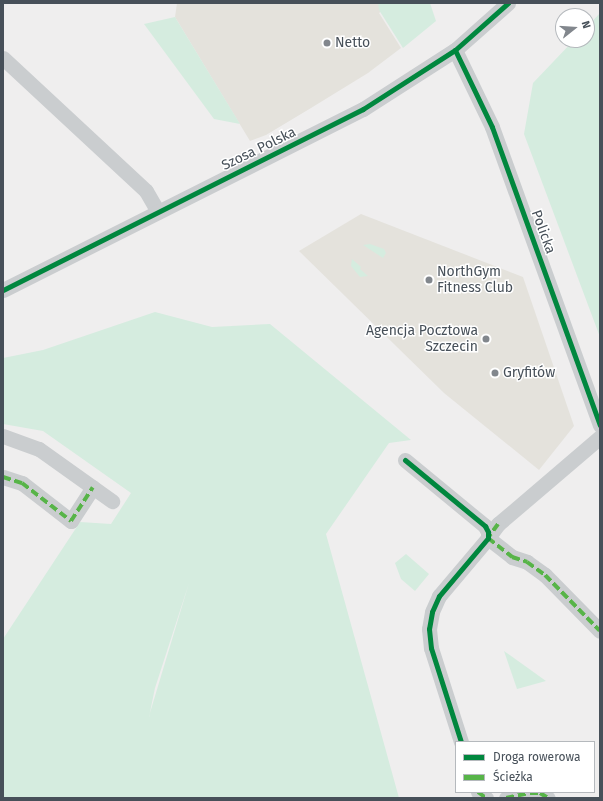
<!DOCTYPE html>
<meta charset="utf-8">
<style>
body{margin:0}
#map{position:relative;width:603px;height:801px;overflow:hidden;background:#efeeee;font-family:"Fira Sans",sans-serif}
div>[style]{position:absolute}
.commercial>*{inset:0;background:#e4e2dc}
.green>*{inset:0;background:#d5ecdf}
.minor>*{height:15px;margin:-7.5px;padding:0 7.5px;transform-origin:7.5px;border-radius:7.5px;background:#cacdcf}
.quiet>*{height:4px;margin-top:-2px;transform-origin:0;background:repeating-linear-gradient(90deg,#57b448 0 8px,transparent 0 12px)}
.cycleway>*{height:5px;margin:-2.5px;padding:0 2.5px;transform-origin:2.5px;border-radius:2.5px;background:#00873e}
.dots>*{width:11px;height:11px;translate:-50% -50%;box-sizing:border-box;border:2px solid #fff;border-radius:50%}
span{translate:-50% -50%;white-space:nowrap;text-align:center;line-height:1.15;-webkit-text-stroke:3px #fff;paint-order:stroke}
.poi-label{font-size:14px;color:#475059}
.left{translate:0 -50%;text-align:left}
.right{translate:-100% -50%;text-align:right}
.street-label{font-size:14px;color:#475059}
.frame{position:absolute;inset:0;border:4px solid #475059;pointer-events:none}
.legend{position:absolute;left:455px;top:741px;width:140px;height:52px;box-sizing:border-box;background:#fff;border:1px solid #b5b9bd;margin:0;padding:5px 7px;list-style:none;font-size:12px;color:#475059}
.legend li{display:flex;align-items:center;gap:8px;height:20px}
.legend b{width:20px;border:1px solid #b5b9bd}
.north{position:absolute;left:555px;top:8px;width:40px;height:40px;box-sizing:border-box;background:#fff;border:1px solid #b5b9bd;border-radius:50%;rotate:73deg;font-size:11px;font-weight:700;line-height:16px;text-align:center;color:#475059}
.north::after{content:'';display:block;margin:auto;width:14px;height:18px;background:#82878d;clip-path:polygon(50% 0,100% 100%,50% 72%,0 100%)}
</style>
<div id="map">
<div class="commercial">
<div style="clip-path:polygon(177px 3px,393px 3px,379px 13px,401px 48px,368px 73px,311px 108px,266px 135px,250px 141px,175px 17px)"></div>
<div style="clip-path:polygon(361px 214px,523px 277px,574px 426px,539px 470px,444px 393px,299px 251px)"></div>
</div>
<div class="green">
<div style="clip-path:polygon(378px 3px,430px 3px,436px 21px,403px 48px,379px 10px)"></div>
<div style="clip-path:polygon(600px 13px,600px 337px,524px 134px,533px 83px,574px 40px,587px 40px,587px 27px)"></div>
<div style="clip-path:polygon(175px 17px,240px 124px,214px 119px,144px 24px)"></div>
<div style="clip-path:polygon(370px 244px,384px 249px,386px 253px,383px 258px,363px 245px)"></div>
<div style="clip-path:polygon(352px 259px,361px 267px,360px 269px,368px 276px,360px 277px,351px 266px)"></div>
<div style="clip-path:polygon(evenodd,155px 312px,212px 327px,270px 324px,411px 440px,389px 443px,326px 534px,399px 798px,3px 798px,3px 639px,80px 522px,111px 524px,131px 493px,43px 431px,3px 424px,3px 358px,43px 350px,155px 312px,189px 583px,149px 716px,149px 717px,155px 688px,189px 583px)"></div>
<div style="clip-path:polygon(406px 554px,429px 574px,415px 591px,401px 579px,395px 563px)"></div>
<div style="clip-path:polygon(504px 651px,546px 681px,517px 689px)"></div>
</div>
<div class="minor">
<div style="left:455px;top:50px;width:85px;rotate:64.3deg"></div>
<div style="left:492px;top:127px;width:317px;rotate:70.1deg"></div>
<div style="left:3px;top:58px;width:195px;rotate:42.9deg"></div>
<div style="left:146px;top:191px;width:24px;rotate:60deg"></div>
<div style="left:3px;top:290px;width:403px;rotate:-26.7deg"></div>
<div style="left:363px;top:109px;width:109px;rotate:-32.7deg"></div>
<div style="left:455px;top:50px;width:71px;rotate:-41.6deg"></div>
<div style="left:3px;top:436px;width:38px;rotate:20deg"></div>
<div style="left:39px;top:449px;width:90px;rotate:35.5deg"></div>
<div style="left:600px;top:437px;width:134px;rotate:139.5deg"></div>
<div style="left:498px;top:524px;width:17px;rotate:126deg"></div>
<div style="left:488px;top:538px;width:31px;rotate:38deg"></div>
<div style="left:512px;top:557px;width:16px;rotate:18deg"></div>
<div style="left:527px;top:562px;width:22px;rotate:36deg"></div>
<div style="left:545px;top:575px;width:78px;rotate:45.5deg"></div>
<div style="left:405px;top:460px;width:104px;rotate:39.5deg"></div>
<div style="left:485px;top:526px;width:7px;rotate:63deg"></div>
<div style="left:488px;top:532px;width:6px;rotate:90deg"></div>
<div style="left:488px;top:538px;width:76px;rotate:130.2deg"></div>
<div style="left:439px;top:596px;width:17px;rotate:114deg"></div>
<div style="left:432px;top:612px;width:17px;rotate:100deg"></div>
<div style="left:429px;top:629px;width:19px;rotate:84deg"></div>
<div style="left:431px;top:648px;width:99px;rotate:72.3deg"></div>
<div style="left:3px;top:477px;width:20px;rotate:18deg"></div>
<div style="left:22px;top:483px;width:62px;rotate:37.8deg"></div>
<div style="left:71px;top:521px;width:40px;rotate:-57.1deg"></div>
<div style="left:478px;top:792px;width:10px;rotate:37deg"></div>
<div style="left:506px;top:798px;width:25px;rotate:-12deg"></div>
<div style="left:530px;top:793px;width:10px"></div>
<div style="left:540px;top:793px;width:9px;rotate:32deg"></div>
</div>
<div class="quiet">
<div style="left:3px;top:477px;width:20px;rotate:18deg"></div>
<div style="left:22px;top:483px;width:62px;rotate:37.8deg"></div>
<div style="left:71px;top:521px;width:40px;rotate:-57.1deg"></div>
<div style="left:498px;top:524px;width:17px;rotate:126deg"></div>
<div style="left:488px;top:538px;width:31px;rotate:38deg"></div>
<div style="left:512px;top:557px;width:16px;rotate:18deg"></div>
<div style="left:527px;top:562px;width:22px;rotate:36deg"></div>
<div style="left:545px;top:575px;width:78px;rotate:45.5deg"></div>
<div style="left:478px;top:792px;width:10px;rotate:37deg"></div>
<div style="left:506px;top:798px;width:25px;rotate:-12deg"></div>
<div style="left:530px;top:793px;width:10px"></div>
<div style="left:540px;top:793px;width:9px;rotate:32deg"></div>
</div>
<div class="cycleway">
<div style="left:455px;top:50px;width:85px;rotate:64.3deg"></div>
<div style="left:492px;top:127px;width:317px;rotate:70.1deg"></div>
<div style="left:3px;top:290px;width:403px;rotate:-26.7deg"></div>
<div style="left:363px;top:109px;width:109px;rotate:-32.7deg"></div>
<div style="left:455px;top:50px;width:71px;rotate:-41.6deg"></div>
<div style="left:405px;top:460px;width:104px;rotate:39.5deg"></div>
<div style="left:485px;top:526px;width:7px;rotate:63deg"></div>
<div style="left:488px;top:532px;width:6px;rotate:90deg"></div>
<div style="left:488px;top:538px;width:76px;rotate:130.2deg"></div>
<div style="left:439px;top:596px;width:17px;rotate:114deg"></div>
<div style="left:432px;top:612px;width:17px;rotate:100deg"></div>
<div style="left:429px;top:629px;width:19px;rotate:84deg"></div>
<div style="left:431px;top:648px;width:99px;rotate:72.3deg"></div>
</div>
<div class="dots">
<div style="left:327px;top:43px;background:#82878d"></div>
<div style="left:429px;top:280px;background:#82878d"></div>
<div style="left:486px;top:339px;background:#82878d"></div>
<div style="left:495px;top:373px;background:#82878d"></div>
</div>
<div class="poi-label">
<span class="left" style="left:335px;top:43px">Netto</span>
<span class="left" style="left:437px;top:280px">NorthGym<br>Fitness Club</span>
<span class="right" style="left:478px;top:339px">Agencja Pocztowa<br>Szczecin</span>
<span class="left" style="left:503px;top:373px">Gryfitów</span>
</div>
<div class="street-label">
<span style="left:259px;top:149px;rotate:-26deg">Szosa Polska</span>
<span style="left:543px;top:232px;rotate:70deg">Policka</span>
</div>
<div class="frame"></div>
<ul class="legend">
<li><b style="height:5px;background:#00873e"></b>Droga rowerowa</li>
<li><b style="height:5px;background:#57b448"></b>Ścieżka</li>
</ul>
<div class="north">N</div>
</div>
